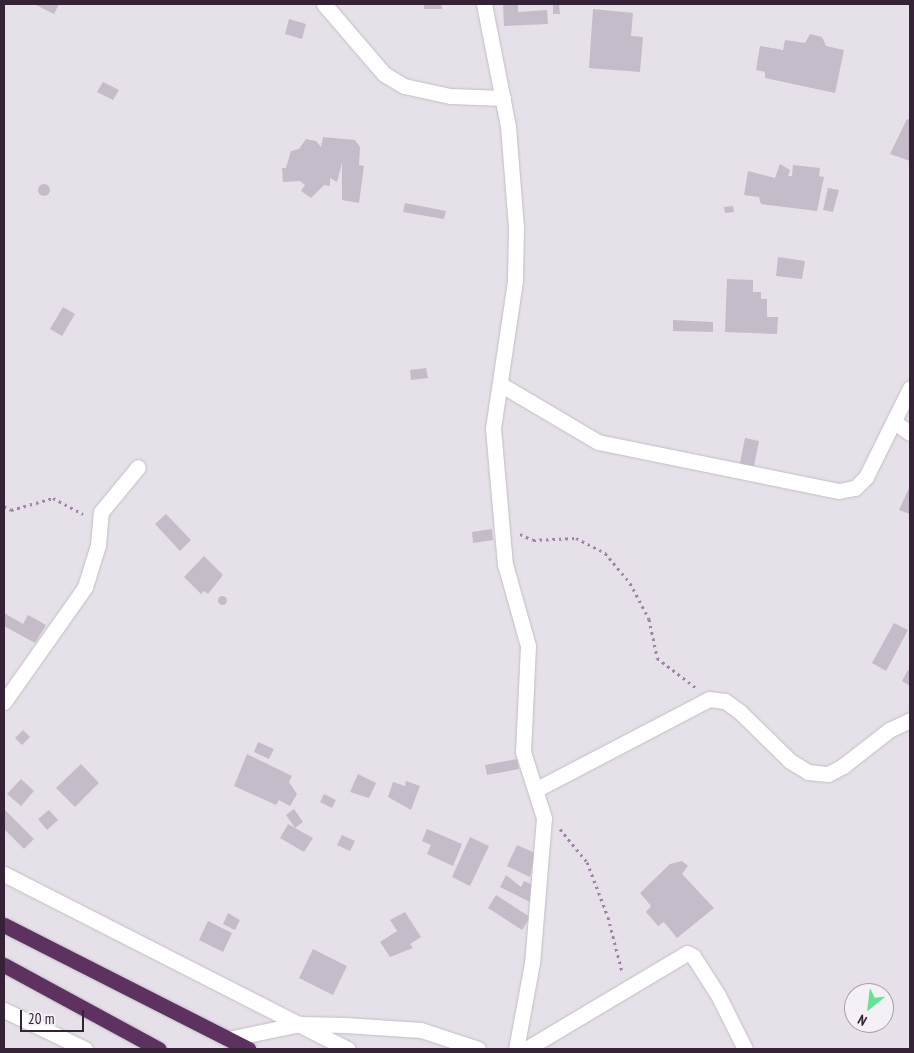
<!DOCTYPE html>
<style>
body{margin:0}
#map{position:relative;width:914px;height:1053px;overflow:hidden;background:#e6e0e9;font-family:"PT Sans Narrow",sans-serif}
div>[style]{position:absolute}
.building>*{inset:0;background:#c5bcc9}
.round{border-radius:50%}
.path>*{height:3px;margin-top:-1.5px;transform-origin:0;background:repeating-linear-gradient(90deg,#a383a9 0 2.5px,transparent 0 6.5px)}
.roads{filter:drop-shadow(0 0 1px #c2bdc3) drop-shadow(0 0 1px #c2bdc3)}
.minor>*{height:15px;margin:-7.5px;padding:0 7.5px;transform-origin:7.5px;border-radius:7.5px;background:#fff}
.highway>*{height:15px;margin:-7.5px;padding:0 7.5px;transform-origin:7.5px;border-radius:7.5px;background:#5d3160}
span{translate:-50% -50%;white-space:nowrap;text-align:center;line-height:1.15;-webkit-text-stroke:4px #f4f0f6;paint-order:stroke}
.frame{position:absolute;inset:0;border:5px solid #352237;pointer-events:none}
.north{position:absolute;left:844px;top:983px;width:50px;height:50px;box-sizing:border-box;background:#f4f0f6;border:1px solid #a89eaa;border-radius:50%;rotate:209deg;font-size:14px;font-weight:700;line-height:20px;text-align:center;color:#352237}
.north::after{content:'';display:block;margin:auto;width:18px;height:22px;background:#64e395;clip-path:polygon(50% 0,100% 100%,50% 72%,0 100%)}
.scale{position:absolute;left:20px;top:1010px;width:64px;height:22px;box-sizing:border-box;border:2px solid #352237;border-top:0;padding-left:6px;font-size:15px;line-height:18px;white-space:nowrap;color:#352237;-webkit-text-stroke:4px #f4f0f6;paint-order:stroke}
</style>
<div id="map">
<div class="building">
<div style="clip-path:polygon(34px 4px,59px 4px,54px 14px)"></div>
<div style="clip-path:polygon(424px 4px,441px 4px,442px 9px,424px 9px)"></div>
<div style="clip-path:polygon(503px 4px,518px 4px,518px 12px,547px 10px,548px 24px,504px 26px)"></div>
<div style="clip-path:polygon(553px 4px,559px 4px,560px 14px,553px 14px)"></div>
<div style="clip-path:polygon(593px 9px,633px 13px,631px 36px,643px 37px,640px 72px,589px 68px)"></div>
<div style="clip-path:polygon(289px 19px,306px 24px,302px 39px,285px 34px)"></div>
<div style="clip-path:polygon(810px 34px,822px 37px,826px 46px,844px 50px,835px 93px,765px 78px,765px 72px,756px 70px,760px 46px,783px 50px,785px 40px,805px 43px)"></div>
<div style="clip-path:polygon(103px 82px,119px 90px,113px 100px,97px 92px)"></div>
<div style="clip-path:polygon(907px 119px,910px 120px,910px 161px,890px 154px)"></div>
<div style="clip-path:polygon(323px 137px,355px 140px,360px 147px,359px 165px,364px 166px,359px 203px,342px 200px,342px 163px,337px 182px,330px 178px,330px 186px,324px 185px,311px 198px,301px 191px,305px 185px,300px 181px,283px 182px,282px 168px,286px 168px,291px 151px,299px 149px,306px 139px,316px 141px,321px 147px)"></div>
<div style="clip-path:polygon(780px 164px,790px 170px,788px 176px,792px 176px,793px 165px,820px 168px,819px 176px,824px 177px,817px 211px,761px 204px,759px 197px,744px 195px,748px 171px,775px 178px)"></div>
<div class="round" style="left:38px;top:184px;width:12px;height:12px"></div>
<div style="clip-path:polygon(828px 188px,839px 190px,833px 212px,823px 210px)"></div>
<div style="clip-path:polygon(405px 203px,446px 211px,444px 219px,403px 212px)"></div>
<div style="clip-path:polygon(733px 206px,734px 212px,725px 213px,724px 207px)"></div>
<div style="clip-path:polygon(778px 257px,805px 261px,802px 279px,776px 276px)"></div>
<div style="clip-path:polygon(727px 279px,753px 280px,753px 292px,761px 292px,761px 299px,767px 299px,767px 317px,778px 317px,777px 334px,725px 332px)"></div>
<div style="clip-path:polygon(63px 307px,75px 314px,62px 336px,50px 329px)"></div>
<div style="clip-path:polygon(673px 320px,713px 322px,713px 332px,673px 331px)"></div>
<div style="clip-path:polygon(426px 368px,428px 378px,411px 380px,410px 370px)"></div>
<div style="clip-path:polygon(745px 438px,759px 441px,753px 471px,739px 468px)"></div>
<div style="clip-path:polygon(910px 486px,910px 514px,899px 510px)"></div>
<div style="clip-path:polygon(166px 514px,191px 540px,180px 551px,155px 524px)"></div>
<div style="clip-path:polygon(492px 529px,493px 540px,473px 543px,472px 532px)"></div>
<div style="clip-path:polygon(204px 556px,223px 575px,208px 594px,204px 591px,201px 594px,184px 577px)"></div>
<div class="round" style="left:217.5px;top:595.5px;width:9px;height:9px"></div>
<div style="clip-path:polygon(4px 613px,23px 624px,28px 615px,46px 625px,35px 643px,4px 626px)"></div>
<div style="clip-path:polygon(894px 623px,908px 630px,886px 671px,872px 663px)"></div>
<div style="clip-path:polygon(908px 670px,910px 671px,910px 686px,902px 681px)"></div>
<div style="clip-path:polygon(23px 730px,30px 737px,22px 745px,15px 738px)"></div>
<div style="clip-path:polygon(258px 742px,274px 749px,269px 759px,254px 752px)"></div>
<div style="clip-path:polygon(247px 754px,292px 776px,289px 782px,297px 794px,290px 806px,279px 800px,276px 805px,234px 786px)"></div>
<div style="clip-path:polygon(517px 759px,519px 769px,487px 775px,485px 765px)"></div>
<div style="clip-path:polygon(81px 764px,99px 783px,75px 807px,56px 788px)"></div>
<div style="clip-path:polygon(358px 774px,376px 783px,369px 798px,350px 792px)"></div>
<div style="clip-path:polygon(21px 779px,34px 791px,21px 806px,7px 794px)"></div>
<div style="clip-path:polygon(406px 781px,420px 786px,411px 810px,388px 797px,393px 782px,405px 786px)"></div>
<div style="clip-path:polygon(324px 794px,336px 800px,332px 808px,320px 802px)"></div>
<div style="clip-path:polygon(294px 809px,303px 822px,295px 828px,313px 838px,304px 852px,280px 838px,288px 824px,295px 828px,286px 815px)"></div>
<div style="clip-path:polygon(5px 810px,34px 839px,24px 849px,4px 829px)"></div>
<div style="clip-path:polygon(49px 810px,58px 820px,47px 830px,38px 819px)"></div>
<div style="clip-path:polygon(427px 829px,462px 844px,453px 866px,427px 854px,431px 845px,422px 841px)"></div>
<div style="clip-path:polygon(342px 835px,355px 841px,350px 851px,337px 845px)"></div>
<div style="clip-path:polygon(470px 837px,489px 846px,470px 886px,452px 877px)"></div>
<div style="clip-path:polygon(517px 845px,535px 853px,530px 877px,507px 866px)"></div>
<div style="clip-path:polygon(682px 861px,688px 866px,682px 874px,714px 908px,677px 938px,664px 922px,658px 926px,646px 912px,651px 906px,640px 893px,670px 864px)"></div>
<div style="clip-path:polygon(506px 875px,521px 887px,524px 881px,533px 885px,530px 902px,500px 887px)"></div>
<div style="clip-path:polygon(496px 895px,530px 917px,522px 930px,488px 908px)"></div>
<div style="clip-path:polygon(405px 912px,421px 937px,410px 944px,413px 948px,390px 957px,380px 942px,397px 931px,390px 920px)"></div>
<div style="clip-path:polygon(228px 913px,240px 920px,235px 930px,223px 924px)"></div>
<div style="clip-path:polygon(208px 921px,232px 933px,223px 952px,199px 940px)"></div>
<div style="clip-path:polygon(313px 949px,347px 966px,333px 995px,299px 978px)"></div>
</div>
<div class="path">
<div style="left:4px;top:506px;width:8px;rotate:30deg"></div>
<div style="left:11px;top:510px;width:44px;rotate:-15.9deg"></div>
<div style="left:53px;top:498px;width:34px;rotate:28deg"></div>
<div style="left:520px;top:534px;width:14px;rotate:25deg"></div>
<div style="left:533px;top:540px;width:43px;rotate:-2.7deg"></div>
<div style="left:576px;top:538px;width:33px;rotate:27deg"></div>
<div style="left:605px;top:553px;width:39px;rotate:50deg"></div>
<div style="left:630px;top:583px;width:41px;rotate:62.2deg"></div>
<div style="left:649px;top:619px;width:40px;rotate:78deg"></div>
<div style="left:657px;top:658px;width:48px;rotate:37.3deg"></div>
<div style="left:560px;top:829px;width:43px;rotate:50.7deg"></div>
<div style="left:587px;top:862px;width:59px;rotate:69.1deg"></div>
<div style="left:608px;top:917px;width:57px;rotate:75.7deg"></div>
</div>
<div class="roads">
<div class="minor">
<div style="left:324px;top:4px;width:92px;rotate:49.4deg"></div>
<div style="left:384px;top:74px;width:23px;rotate:31deg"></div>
<div style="left:404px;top:86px;width:47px;rotate:12.3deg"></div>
<div style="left:450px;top:96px;width:53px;rotate:2.2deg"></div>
<div style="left:484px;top:4px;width:124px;rotate:78.9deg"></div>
<div style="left:508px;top:126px;width:101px;rotate:85.5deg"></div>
<div style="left:516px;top:227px;width:54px;rotate:91.1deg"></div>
<div style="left:515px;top:281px;width:149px;rotate:98.5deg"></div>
<div style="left:493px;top:428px;width:137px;rotate:85deg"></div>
<div style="left:505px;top:564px;width:85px;rotate:74.3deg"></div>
<div style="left:528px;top:646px;width:106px;rotate:92.7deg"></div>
<div style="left:523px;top:752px;width:69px;rotate:72.3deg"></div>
<div style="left:544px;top:818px;width:145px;rotate:94.7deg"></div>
<div style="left:532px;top:963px;width:87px;rotate:100.5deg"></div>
<div style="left:500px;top:384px;width:114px;rotate:30.6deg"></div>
<div style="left:598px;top:442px;width:246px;rotate:11.5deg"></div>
<div style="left:839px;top:491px;width:16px;rotate:-11deg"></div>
<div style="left:855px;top:488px;width:16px;rotate:-45deg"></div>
<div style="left:866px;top:477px;width:99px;rotate:-63.7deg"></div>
<div style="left:896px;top:423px;width:17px;rotate:36deg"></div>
<div style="left:4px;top:702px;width:141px;rotate:-54.8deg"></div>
<div style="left:85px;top:587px;width:44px;rotate:-72.8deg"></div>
<div style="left:98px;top:545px;width:33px;rotate:-85deg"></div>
<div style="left:101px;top:512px;width:58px;rotate:-50.6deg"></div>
<div style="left:537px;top:789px;width:194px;rotate:-27.6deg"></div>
<div style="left:709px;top:699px;width:16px;rotate:7deg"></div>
<div style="left:725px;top:701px;width:19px;rotate:36deg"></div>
<div style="left:740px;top:712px;width:70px;rotate:44.4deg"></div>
<div style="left:790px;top:761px;width:21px;rotate:31deg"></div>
<div style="left:808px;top:772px;width:20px;rotate:6deg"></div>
<div style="left:828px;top:774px;width:17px;rotate:-28deg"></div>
<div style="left:843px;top:766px;width:58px;rotate:-38deg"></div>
<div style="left:889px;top:730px;width:23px;rotate:-25deg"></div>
<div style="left:4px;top:874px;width:386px;rotate:27deg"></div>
<div style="left:4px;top:1010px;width:90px;rotate:25.7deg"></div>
<div style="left:228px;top:1039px;width:74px;rotate:-11.8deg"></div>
<div style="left:300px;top:1024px;width:45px;rotate:1.3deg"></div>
<div style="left:345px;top:1025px;width:76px;rotate:3.8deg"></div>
<div style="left:421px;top:1030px;width:60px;rotate:18.4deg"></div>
<div style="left:526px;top:1049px;width:187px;rotate:-30.8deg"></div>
<div style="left:687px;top:953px;width:7px;rotate:27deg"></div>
<div style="left:693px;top:956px;width:46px;rotate:57.3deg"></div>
<div style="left:718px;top:995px;width:60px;rotate:63.4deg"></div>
</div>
<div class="highway">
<div style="left:4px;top:925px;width:274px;rotate:26.9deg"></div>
<div style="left:4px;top:965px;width:176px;rotate:28.5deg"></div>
</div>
</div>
<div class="frame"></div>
<div class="north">N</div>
<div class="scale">20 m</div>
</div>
